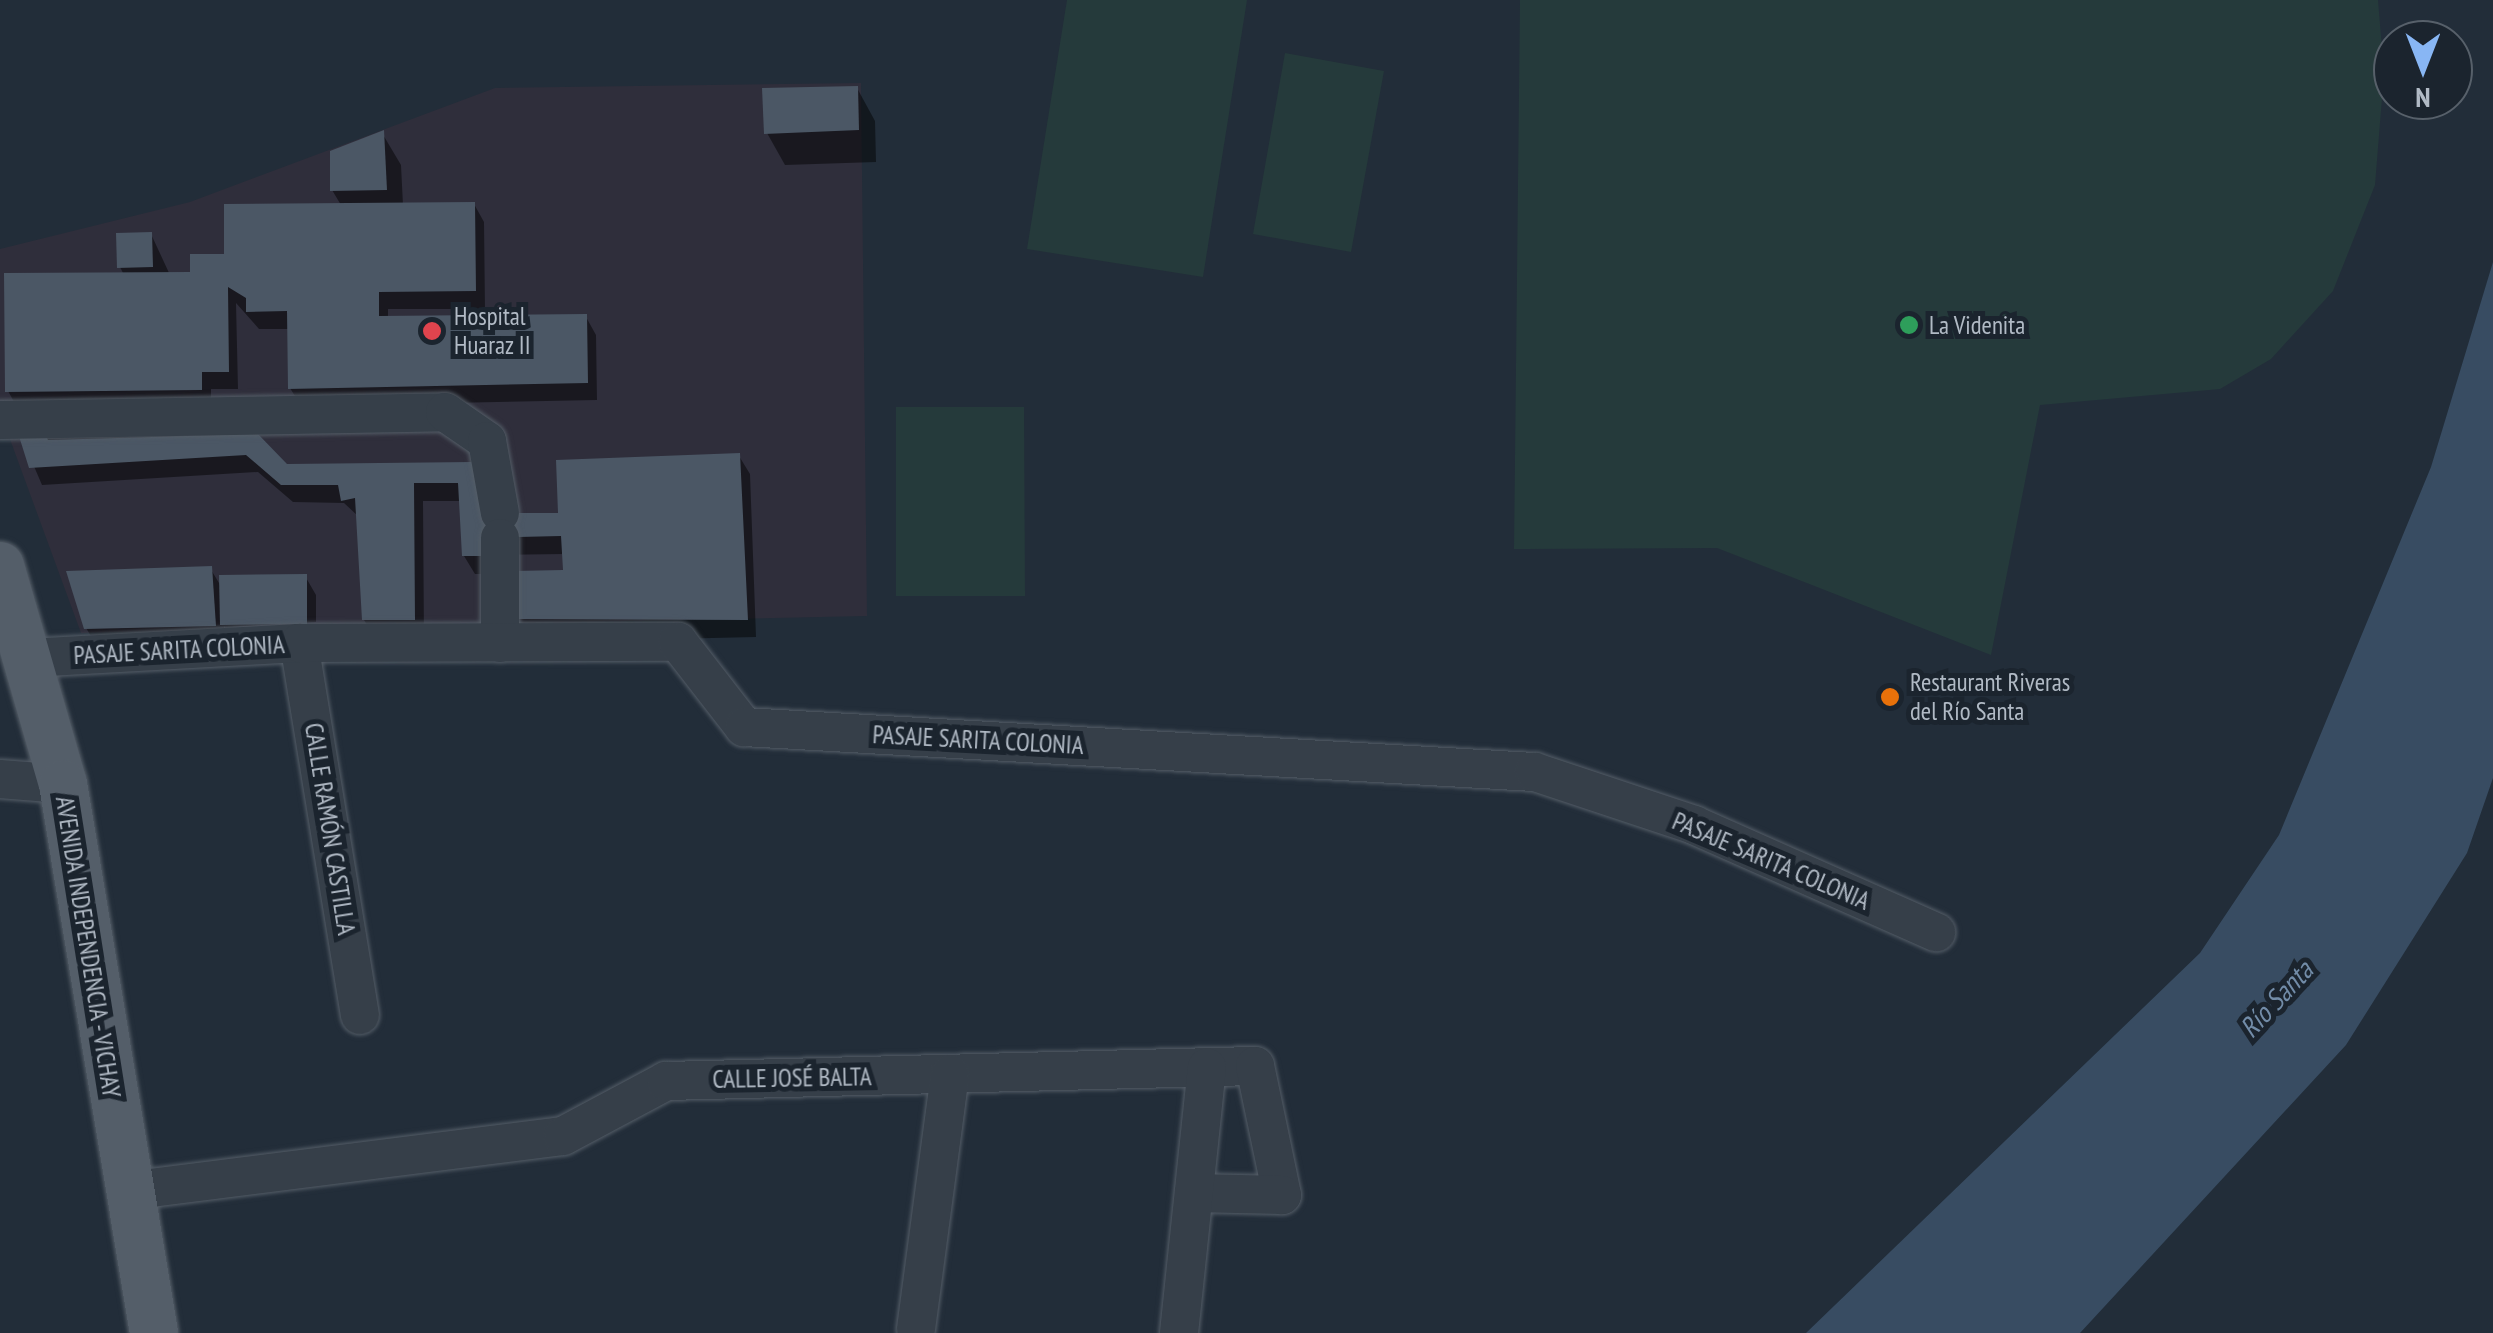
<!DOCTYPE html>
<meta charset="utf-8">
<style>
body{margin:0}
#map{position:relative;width:2493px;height:1333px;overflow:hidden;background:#222d39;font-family:"PT Sans Narrow",sans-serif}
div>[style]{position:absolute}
.medical>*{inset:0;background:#2f2e3b}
.green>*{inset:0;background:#253a3b}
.water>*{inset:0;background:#384c62}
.shadow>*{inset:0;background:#0007}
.building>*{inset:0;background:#4b5765}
.roads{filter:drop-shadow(0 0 2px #545d67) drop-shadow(0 0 2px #545d67)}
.minor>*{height:38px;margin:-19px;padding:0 19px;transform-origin:19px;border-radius:19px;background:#363f49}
.major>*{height:48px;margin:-24px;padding:0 24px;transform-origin:24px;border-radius:24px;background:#545e69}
.dots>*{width:28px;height:28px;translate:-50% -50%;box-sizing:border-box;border:5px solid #1b242e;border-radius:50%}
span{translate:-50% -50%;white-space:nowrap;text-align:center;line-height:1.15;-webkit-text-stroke:10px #1b242e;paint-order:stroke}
.poi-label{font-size:25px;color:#b1bac5}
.left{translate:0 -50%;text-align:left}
.street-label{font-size:25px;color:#b1bac5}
.water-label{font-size:28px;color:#728ca8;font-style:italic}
.north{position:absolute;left:2373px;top:20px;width:100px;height:100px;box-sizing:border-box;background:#1b242e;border:2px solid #57606a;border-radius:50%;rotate:180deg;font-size:28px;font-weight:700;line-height:40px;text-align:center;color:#b1bac5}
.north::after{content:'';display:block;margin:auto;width:35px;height:45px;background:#88b6f4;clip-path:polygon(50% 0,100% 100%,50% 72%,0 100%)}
</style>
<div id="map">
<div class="medical">
<div style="clip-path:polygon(861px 83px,867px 616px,81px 633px,0 412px,0 249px,190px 202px,495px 88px)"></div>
</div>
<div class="green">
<div style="clip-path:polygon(1067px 0,1247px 0,1203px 277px,1027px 249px)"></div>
<div style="clip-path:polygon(1520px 0,2378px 0,2384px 73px,2375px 185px,2333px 291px,2271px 359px,2220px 389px,2040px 405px,1991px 655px,1717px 548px,1514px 549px)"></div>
<div style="clip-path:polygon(1285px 53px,1384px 71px,1351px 252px,1253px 234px)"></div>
<div style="clip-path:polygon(896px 407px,1024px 407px,1025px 596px,896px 596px)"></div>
</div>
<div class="water">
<div style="clip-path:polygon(2493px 262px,2493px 778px,2467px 853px,2346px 1045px,2080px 1333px,1806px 1333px,2200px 953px,2279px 835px,2431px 467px)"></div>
</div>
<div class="shadow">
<div style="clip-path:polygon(857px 88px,875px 121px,876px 162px,785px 165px,767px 133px)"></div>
<div style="clip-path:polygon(382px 133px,401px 165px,403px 205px,474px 204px,484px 222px,485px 309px,388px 309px,388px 318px,586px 317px,596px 335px,597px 400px,301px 406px,290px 388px,289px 329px,259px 329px,236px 303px,238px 389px,211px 389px,211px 407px,18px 409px,8px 391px,124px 275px,120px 267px,151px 234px,170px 275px,192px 274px,341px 205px,332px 190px)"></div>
<div style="clip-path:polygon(21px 436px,257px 437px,286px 467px,470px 465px,488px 516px,561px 515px,739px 456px,750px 474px,756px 637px,583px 641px,535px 651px,516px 619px,566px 579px,565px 554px,492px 555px,493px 574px,475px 574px,464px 556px,461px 501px,423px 501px,424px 638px,375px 638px,364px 620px,359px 517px,344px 503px,293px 502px,258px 472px,42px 485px)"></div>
<div style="clip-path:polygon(210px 568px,222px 588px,305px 576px,316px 595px,316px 622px,229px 627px,316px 627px,233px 642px,224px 626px,225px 643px,97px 646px,86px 628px)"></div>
</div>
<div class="building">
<div style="clip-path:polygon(858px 86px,859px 130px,764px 134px,762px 88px)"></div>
<div style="clip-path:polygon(384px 130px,387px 190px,330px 191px,330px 151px)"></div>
<div style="clip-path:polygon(475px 202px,476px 291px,379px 292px,379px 316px,587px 314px,588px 383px,288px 389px,287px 311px,246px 312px,246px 298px,228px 287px,229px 372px,202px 372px,202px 390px,5px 392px,4px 273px,190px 272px,190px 254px,224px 254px,224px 204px)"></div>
<div style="clip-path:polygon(152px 232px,153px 267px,117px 268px,116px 233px)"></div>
<div style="clip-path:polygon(43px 429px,48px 440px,258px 434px,287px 464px,472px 462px,483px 513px,558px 513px,556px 460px,740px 453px,748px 620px,514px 619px,514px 571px,563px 570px,561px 536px,483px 538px,484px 556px,462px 556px,458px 483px,414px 483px,415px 620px,362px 620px,355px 498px,341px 501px,338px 485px,281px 485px,246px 455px,29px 468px,18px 433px)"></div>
<div style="clip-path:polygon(212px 566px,216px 626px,84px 629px,66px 571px)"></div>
<div style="clip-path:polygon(307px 574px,307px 624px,220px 625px,219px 575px)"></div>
</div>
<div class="roads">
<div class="minor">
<div style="left:0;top:420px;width:445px;rotate:-1deg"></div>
<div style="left:445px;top:412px;width:51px;rotate:34.6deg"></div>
<div style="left:487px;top:441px;width:73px;rotate:79.8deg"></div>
<div style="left:299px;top:643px;width:377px;rotate:80.7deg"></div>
<div style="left:500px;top:643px;width:105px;rotate:-90deg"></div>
<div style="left:29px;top:658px;width:270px;rotate:-3.2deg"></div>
<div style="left:299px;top:643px;width:379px;rotate:-0.2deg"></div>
<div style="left:678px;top:642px;width:108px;rotate:52.2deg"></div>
<div style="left:744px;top:727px;width:792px;rotate:3.26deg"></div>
<div style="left:1535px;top:772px;width:168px;rotate:18.4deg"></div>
<div style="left:1694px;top:825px;width:265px;rotate:23.9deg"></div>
<div style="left:0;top:779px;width:63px;rotate:4.5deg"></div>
<div style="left:127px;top:1191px;width:439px;rotate:-7.2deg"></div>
<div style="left:563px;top:1136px;width:117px;rotate:-28.1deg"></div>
<div style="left:666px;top:1081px;width:589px;rotate:-1.46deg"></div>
<div style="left:1255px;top:1066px;width:132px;rotate:78.2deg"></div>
<div style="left:1282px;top:1195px;width:88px;rotate:-178.7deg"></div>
<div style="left:916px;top:1329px;width:257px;rotate:-82.4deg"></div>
<div style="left:1179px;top:1333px;width:267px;rotate:-84deg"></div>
</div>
<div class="major">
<div style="left:0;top:566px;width:227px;rotate:73.9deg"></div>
<div style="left:63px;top:784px;width:556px;rotate:80.59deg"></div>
</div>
</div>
<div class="dots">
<div style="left:1909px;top:325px;background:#2e9e5b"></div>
<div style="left:432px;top:331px;background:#e0444e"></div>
<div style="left:1890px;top:697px;background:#e8710a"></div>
</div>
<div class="poi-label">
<span class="left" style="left:454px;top:331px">Hospital<br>Huaraz II</span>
<span class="left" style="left:1929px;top:325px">La Videnita</span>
<span class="left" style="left:1910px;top:697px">Restaurant Riveras<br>del Río Santa</span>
</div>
<div class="street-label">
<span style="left:179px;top:650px;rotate:-3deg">PASAJE SARITA COLONIA</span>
<span style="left:978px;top:740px;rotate:3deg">PASAJE SARITA COLONIA</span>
<span style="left:330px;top:829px;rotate:81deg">CALLE RAMÓN CASTILLA</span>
<span style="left:1771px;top:861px;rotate:23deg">PASAJE SARITA COLONIA</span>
<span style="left:88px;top:947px;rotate:81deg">AVENIDA INDEPENDENCIA - VICHAY</span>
<span style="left:792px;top:1078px;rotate:-1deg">CALLE JOSÉ BALTA</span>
</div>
<div class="water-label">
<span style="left:2276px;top:999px;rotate:-47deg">Río Santa</span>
</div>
<div class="north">N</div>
</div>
